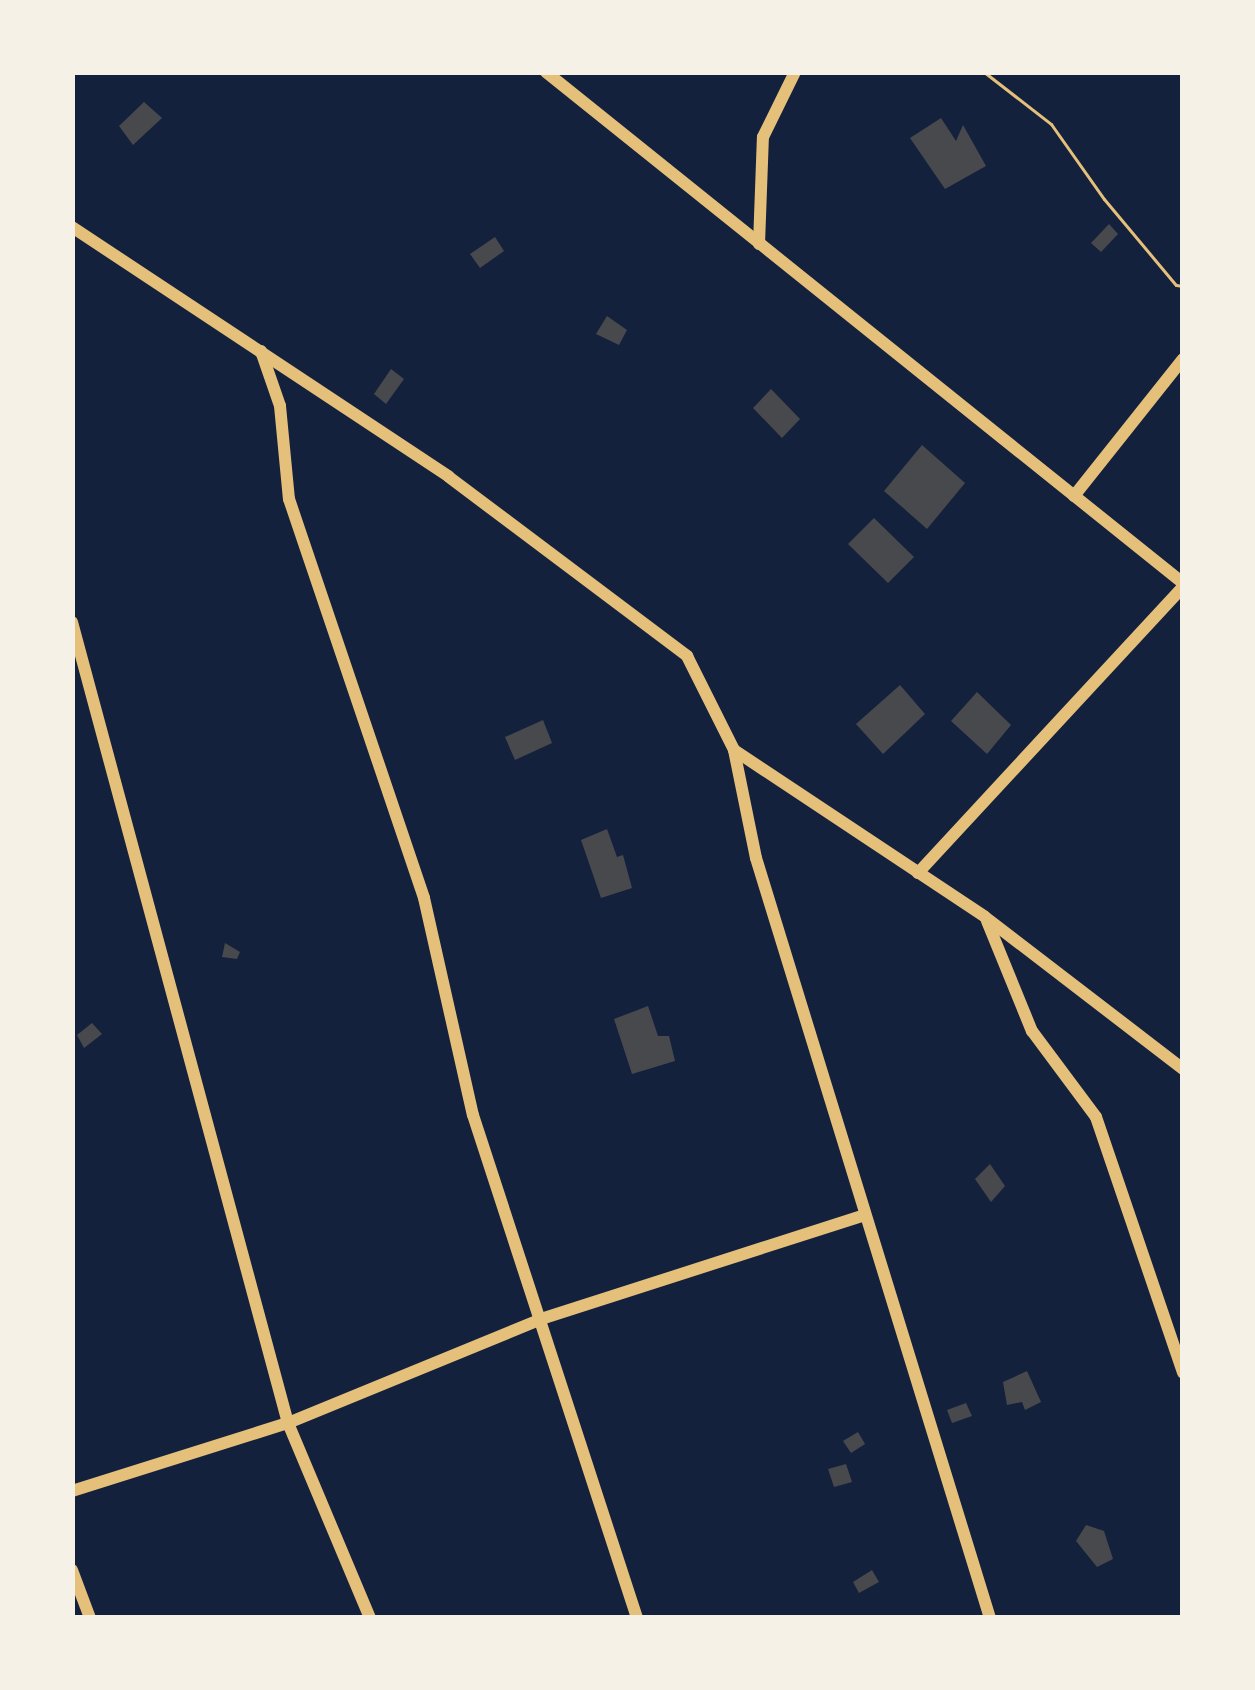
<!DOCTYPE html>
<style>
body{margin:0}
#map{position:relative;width:1255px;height:1690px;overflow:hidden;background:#14213d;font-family:Ubuntu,sans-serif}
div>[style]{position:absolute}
.building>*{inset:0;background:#48494c}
.path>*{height:3px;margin:-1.5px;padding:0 1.5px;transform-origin:1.5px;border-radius:1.5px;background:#e5c07b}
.minor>*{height:12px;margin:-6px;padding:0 6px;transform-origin:6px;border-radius:6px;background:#e5c07b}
span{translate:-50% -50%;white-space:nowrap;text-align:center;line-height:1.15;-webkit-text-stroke:10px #f6f1e7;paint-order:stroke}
.frame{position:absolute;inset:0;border:75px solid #f6f1e7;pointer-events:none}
</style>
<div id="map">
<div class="building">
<div style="clip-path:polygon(144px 102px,162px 118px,133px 145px,119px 126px)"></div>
<div style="clip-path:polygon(941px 118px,956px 141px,963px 125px,986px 166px,945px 189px,910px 138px)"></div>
<div style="clip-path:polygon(1109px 224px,1118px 234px,1101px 252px,1091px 243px)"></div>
<div style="clip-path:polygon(495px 237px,504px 251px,480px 268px,470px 254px)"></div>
<div style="clip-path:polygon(607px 316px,627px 330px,619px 345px,596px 334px)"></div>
<div style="clip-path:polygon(391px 369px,404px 379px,386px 404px,374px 394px)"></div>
<div style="clip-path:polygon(771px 389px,800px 419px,782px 438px,753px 408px)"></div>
<div style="clip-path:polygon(922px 445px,965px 483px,927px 529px,884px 491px)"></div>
<div style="clip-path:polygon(874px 518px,914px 557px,888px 583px,848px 544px)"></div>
<div style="clip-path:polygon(900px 685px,925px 714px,883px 754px,856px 724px)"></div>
<div style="clip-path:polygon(977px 692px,1011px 725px,987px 754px,951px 721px)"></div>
<div style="clip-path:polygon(543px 720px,552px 743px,515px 760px,505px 737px)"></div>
<div style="clip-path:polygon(607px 829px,617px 857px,623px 855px,632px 888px,601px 898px,581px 840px)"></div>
<div style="clip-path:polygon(225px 943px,240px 952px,237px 959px,222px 957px)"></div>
<div style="clip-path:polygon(648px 1006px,658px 1036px,669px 1036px,675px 1061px,632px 1074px,614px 1019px)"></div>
<div style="clip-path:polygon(92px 1023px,102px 1034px,84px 1048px,77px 1035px)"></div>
<div style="clip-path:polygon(990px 1164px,1005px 1186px,991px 1202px,975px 1179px)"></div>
<div style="clip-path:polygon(1027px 1371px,1041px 1402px,1025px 1410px,1022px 1402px,1007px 1405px,1003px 1382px)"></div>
<div style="clip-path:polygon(966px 1403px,972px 1416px,952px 1423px,947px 1410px)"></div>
<div style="clip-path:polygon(858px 1432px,865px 1444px,851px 1453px,843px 1441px)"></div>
<div style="clip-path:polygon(846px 1464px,852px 1482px,834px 1487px,828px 1469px)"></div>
<div style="clip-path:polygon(1086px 1525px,1104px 1531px,1113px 1559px,1097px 1567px,1076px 1541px)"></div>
<div style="clip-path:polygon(872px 1570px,879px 1582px,859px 1593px,853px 1582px)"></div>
</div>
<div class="path">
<div style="left:984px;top:72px;width:85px;rotate:37.8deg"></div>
<div style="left:1051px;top:124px;width:92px;rotate:54.8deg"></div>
<div style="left:1104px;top:199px;width:112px;rotate:50.1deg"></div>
<div style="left:1176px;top:285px;width:7px;rotate:8deg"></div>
</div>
<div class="minor">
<div style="left:546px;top:72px;width:817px;rotate:38.74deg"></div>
<div style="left:72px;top:227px;width:452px;rotate:33.5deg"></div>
<div style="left:449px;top:477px;width:298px;rotate:36.9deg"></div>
<div style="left:687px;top:656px;width:105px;rotate:63.4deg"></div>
<div style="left:734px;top:750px;width:301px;rotate:33.6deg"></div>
<div style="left:985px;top:917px;width:250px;rotate:37.5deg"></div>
<div style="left:759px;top:244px;width:107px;rotate:-87.9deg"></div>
<div style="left:763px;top:137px;width:72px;rotate:-63.8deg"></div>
<div style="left:261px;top:351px;width:58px;rotate:70.9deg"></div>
<div style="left:280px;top:406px;width:93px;rotate:84.5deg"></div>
<div style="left:289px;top:499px;width:421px;rotate:71.3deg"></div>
<div style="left:424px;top:898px;width:222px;rotate:77.3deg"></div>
<div style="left:473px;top:1115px;width:529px;rotate:71.94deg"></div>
<div style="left:1074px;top:496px;width:175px;rotate:-51.5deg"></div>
<div style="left:72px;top:622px;width:830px;rotate:74.91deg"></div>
<div style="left:288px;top:1423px;width:212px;rotate:67.2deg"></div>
<div style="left:734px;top:750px;width:110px;rotate:78.5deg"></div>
<div style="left:756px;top:858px;width:795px;rotate:72.89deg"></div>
<div style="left:918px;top:873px;width:390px;rotate:-47.2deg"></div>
<div style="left:987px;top:921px;width:119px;rotate:67.8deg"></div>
<div style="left:1032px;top:1031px;width:107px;rotate:53.3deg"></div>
<div style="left:1096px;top:1117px;width:270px;rotate:71.2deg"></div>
<div style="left:72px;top:1491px;width:226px;rotate:-17.5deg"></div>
<div style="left:288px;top:1423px;width:274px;rotate:-22.3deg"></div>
<div style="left:541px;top:1319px;width:337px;rotate:-17.8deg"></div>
<div style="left:72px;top:1570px;width:51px;rotate:69.4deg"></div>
</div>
<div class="frame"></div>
</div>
